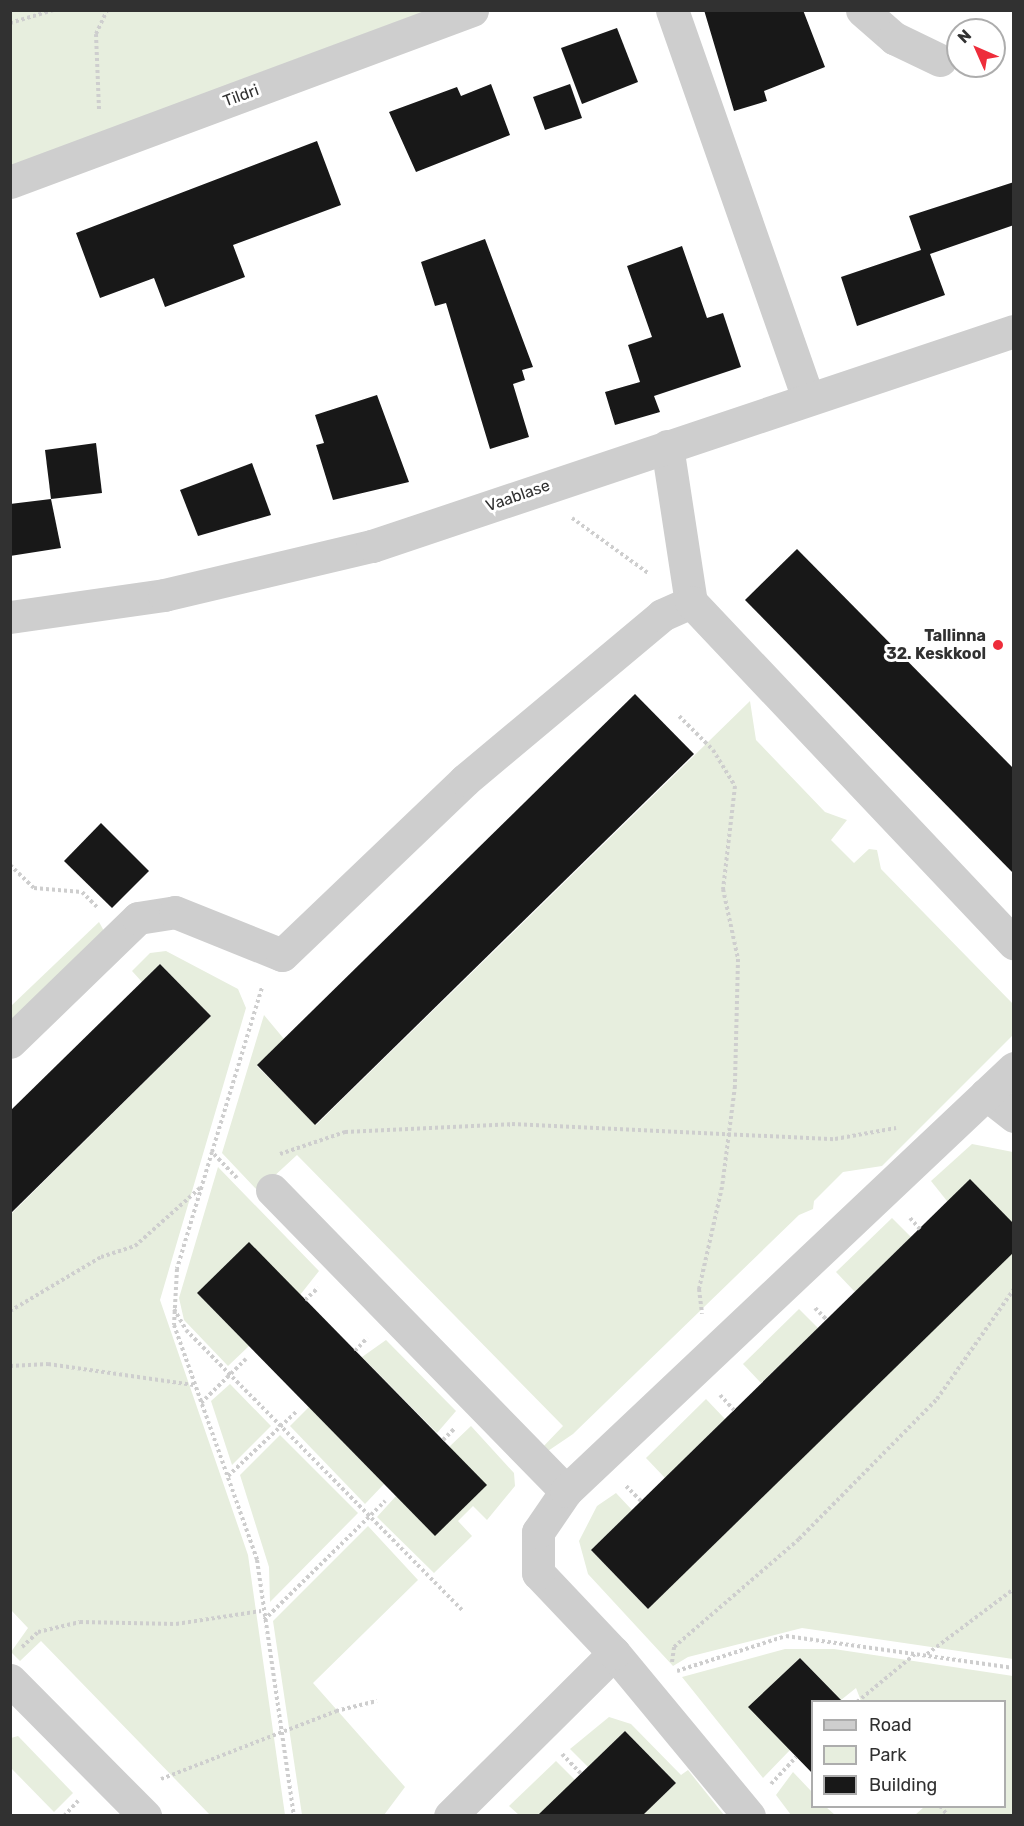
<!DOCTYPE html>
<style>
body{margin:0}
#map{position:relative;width:1024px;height:1826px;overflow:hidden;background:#fff;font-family:Rubik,sans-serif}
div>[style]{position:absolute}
.green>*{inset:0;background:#e7eede}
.building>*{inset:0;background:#181818}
.path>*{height:4px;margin-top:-2px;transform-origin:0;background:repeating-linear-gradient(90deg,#cecece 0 3px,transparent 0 6px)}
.minor>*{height:33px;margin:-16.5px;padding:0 16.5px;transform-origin:16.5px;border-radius:16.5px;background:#cecece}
.dots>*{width:16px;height:16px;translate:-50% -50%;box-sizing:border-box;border:3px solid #fff;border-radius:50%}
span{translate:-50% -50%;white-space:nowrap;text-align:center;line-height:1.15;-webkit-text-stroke:6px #fff;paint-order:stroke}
.street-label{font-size:16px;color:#313131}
.poi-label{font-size:16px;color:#313131;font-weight:700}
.right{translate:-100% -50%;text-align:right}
.frame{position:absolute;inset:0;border:12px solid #313131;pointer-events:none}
.legend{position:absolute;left:811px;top:1700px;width:195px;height:108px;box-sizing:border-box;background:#fff;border:2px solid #adadad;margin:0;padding:8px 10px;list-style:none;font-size:18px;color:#313131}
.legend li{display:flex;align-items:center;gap:12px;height:30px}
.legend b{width:30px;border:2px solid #adadad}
.north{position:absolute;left:946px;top:18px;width:60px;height:60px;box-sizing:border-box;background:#fff;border:2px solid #adadad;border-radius:50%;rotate:315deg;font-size:16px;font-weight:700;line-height:24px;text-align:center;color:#313131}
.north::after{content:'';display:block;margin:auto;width:21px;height:27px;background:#ee2d3b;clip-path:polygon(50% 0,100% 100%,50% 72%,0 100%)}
</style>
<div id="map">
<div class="green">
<div style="clip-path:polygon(11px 10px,434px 11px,11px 168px)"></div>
<div style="clip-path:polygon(750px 701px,756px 740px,825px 812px,847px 820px,831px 840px,854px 863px,869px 849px,877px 850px,881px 869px,1013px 1004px,1013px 1035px,882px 1166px,843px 1172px,814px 1201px,813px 1209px,799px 1215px,573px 1434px,545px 1453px,539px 1451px,563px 1426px,297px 1155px,258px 1191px,222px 1153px,264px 1015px,284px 1039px,257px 1066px,316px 1125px)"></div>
<div style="clip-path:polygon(99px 922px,104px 931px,11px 1022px,11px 1006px)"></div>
<div style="clip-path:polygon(166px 951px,238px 989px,246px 1008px,160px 1300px,248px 1555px,285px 1815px,210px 1815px,41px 1641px,20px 1661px,11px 1652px,28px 1628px,11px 1610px,11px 1214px,211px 1016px,160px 964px,142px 982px,132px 971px,150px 953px)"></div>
<div style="clip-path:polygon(972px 1144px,1013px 1152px,1013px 1224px,947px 1201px,931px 1181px)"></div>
<div style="clip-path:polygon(218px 1167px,319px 1271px,300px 1295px,197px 1293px,249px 1346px,228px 1366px,184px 1320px,179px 1298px)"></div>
<div style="clip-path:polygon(892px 1218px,911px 1237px,855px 1292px,836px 1272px)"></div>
<div style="clip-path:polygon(1013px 1252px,1013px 1659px,802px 1628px,688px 1657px,673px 1666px,588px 1574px,579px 1541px,597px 1506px,616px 1493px,632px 1510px,591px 1550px,648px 1609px)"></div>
<div style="clip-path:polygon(799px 1309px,818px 1328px,761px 1383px,743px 1364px)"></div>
<div style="clip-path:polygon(386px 1340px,456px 1411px,437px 1433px,362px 1357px)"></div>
<div style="clip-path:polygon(230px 1384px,271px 1426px,232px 1465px,211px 1401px)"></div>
<div style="clip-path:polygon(706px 1399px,725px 1419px,665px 1478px,646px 1458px)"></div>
<div style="clip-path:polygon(309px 1407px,384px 1484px,365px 1504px,290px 1426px)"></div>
<div style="clip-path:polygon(471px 1426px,514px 1473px,515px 1486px,487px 1520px,473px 1506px,458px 1521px,472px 1536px,434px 1573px,377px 1517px,396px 1496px,435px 1535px,449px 1447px)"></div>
<div style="clip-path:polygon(280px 1435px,358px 1513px,270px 1602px,269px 1567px,240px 1475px)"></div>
<div style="clip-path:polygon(368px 1526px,418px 1580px,313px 1683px,405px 1787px,384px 1815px,302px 1815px,273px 1621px)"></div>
<div style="clip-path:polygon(785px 1649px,834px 1649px,1013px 1676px,1013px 1815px,915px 1815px,924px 1807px,1004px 1806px,1004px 1702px,861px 1701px,856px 1688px,841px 1700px,800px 1658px,749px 1707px,790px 1750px,763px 1778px,682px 1677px)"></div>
<div style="clip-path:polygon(609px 1717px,631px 1724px,681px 1775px,688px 1770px,724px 1815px,643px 1815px,676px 1783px,625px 1731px,588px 1767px,570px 1749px)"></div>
<div style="clip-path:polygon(18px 1736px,73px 1793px,54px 1812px,11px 1768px,11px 1738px)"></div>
<div style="clip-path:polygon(556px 1761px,575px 1780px,539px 1815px,519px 1815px,509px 1806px)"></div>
<div style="clip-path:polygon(793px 1772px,812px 1792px,812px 1806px,826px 1807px,835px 1815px,791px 1815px,776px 1795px)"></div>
</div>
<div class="building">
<div style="clip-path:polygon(704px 10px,803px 10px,825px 67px,764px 91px,767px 101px,734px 111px)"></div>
<div style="clip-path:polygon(617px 28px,638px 82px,582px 104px,561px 48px)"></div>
<div style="clip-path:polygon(491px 84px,510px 135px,416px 172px,389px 112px,457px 87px,461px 96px)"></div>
<div style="clip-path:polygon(570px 84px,582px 118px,545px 130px,533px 97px)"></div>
<div style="clip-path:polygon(317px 141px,341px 205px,233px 245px,245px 277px,165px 307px,154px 278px,100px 298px,76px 233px)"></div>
<div style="clip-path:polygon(1014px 182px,1014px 225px,930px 254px,945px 295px,857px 326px,841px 277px,921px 250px,909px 216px)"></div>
<div style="clip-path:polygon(485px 239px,533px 367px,522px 370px,525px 380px,513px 384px,529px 437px,490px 449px,446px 303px,435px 306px,421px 262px)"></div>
<div style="clip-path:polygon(682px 246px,707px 318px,723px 313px,741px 367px,654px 396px,660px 412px,615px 425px,605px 392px,640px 382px,628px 345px,652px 337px,627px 266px)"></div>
<div style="clip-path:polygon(377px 395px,409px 482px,333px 500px,316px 445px,324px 443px,315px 415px)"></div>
<div style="clip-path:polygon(96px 443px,102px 493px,51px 499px,45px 450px)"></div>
<div style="clip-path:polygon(252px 463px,271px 515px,198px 536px,180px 490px)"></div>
<div style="clip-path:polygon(51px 499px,61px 548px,10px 556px,10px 504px)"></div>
<div style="clip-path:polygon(797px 549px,1014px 769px,1014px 874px,745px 600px)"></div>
<div style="clip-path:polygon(635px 694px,694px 754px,315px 1125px,257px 1065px)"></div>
<div style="clip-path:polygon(101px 823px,149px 871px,112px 908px,64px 861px)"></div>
<div style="clip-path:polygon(160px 964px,211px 1016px,10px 1214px,10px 1111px)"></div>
<div style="clip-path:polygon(970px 1179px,1014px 1224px,1014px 1252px,648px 1609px,591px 1550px)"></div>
<div style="clip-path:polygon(249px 1242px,487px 1485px,435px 1536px,197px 1293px)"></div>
<div style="clip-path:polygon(800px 1658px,842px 1701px,813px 1701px,813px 1774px,748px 1707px)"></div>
<div style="clip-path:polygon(625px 1731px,676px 1783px,643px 1815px,538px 1815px)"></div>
</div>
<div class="path">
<div style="left:10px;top:23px;width:46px;rotate:-16.5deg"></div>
<div style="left:99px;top:109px;width:75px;rotate:-92.3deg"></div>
<div style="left:96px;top:34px;width:26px;rotate:-65deg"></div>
<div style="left:572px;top:518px;width:94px;rotate:35.9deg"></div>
<div style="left:679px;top:716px;width:48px;rotate:45deg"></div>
<div style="left:713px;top:750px;width:42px;rotate:58.6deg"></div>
<div style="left:735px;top:786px;width:104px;rotate:96.6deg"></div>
<div style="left:723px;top:889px;width:72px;rotate:77.9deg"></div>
<div style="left:738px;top:959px;width:127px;rotate:91.4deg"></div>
<div style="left:735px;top:1086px;width:102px;rotate:97.3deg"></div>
<div style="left:722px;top:1187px;width:105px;rotate:102.7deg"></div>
<div style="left:699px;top:1289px;width:25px;rotate:83deg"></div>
<div style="left:10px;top:865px;width:33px;rotate:44deg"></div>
<div style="left:34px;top:888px;width:48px;rotate:4.8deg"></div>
<div style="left:82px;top:892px;width:21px;rotate:45deg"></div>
<div style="left:212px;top:1152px;width:122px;rotate:106.7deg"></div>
<div style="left:177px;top:1269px;width:56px;rotate:93.1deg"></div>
<div style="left:174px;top:1325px;width:249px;rotate:70.5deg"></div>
<div style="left:257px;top:1560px;width:259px;rotate:81.8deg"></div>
<div style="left:280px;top:1154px;width:69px;rotate:-18.7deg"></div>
<div style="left:345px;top:1132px;width:167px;rotate:-2.7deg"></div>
<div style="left:512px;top:1124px;width:323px;rotate:2.7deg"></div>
<div style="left:835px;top:1139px;width:62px;rotate:-10.2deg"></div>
<div style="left:237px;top:1178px;width:36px;rotate:-134deg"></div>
<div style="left:212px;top:1152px;width:172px;rotate:-73.1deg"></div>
<div style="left:910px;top:1218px;width:15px;rotate:48deg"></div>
<div style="left:305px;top:1300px;width:18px;rotate:-43deg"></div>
<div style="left:815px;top:1308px;width:17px;rotate:45deg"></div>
<div style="left:174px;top:1309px;width:24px;rotate:60deg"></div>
<div style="left:186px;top:1330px;width:393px;rotate:45.4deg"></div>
<div style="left:10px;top:1311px;width:106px;rotate:-30.7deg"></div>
<div style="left:101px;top:1257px;width:36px;rotate:-18deg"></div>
<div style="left:135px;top:1246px;width:89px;rotate:-41.8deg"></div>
<div style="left:355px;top:1351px;width:18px;rotate:-47deg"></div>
<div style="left:10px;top:1366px;width:38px;rotate:-3deg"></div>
<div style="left:48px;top:1364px;width:147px;rotate:8.2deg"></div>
<div style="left:720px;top:1395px;width:21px;rotate:47deg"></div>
<div style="left:201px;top:1403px;width:63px;rotate:-44.4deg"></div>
<div style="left:443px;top:1440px;width:17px;rotate:-45deg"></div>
<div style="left:228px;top:1476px;width:95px;rotate:-43.3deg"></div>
<div style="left:626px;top:1486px;width:21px;rotate:45deg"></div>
<div style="left:264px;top:1620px;width:170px;rotate:-44.5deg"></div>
<div style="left:22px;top:1647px;width:22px;rotate:-43deg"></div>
<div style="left:38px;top:1632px;width:43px;rotate:-13.4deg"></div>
<div style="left:80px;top:1622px;width:96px;rotate:1.2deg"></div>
<div style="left:176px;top:1624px;width:86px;rotate:-8.7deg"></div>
<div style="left:927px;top:1654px;width:109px;rotate:-36.8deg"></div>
<div style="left:672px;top:1662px;width:15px;rotate:-82deg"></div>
<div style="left:674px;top:1647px;width:165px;rotate:-40.8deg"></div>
<div style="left:799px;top:1539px;width:197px;rotate:-45.4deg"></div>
<div style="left:937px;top:1399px;width:134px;rotate:-55deg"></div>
<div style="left:677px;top:1671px;width:114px;rotate:-17.8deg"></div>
<div style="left:786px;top:1636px;width:230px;rotate:8deg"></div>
<div style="left:857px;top:1702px;width:75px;rotate:-39.6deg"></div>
<div style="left:562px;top:1754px;width:28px;rotate:46deg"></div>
<div style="left:161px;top:1779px;width:188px;rotate:-21.2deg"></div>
<div style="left:336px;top:1711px;width:42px;rotate:-13.7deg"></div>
<div style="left:771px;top:1784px;width:37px;rotate:-47deg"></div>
<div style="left:940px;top:1806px;width:13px;rotate:51deg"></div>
<div style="left:64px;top:1816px;width:21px;rotate:-47deg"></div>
</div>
<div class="minor">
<div style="left:672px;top:10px;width:411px;rotate:70.7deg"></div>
<div style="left:862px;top:10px;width:43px;rotate:41.2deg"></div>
<div style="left:894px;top:38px;width:51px;rotate:25.6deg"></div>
<div style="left:10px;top:182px;width:493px;rotate:-20.4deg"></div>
<div style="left:667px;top:446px;width:158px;rotate:81.3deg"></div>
<div style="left:10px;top:617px;width:156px;rotate:-8.1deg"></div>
<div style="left:164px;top:595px;width:214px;rotate:-13.3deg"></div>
<div style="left:372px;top:546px;width:677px;rotate:-18.52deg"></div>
<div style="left:10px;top:1042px;width:178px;rotate:-44.1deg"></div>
<div style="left:138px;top:918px;width:37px;rotate:-9deg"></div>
<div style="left:175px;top:912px;width:115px;rotate:21.9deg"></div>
<div style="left:282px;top:955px;width:253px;rotate:-43.7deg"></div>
<div style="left:465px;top:780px;width:257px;rotate:-39.9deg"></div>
<div style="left:662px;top:615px;width:32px;rotate:-24deg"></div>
<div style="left:691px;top:602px;width:470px;rotate:46.6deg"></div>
<div style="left:986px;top:1094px;width:36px;rotate:38deg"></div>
<div style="left:272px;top:1190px;width:421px;rotate:45.7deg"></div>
<div style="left:10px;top:1680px;width:192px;rotate:45.2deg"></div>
<div style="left:450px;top:1816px;width:231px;rotate:-44.8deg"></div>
<div style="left:749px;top:1816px;width:212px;rotate:-129.6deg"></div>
<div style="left:614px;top:1653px;width:110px;rotate:-133.5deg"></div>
<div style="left:538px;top:1573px;width:41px;rotate:-90deg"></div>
<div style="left:538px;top:1532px;width:50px;rotate:-55.7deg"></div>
<div style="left:566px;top:1491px;width:616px;rotate:-43.36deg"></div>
</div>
<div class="dots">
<div style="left:998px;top:645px;background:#ee2d3b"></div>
</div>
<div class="street-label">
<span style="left:241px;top:96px;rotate:-20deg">Tildri</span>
<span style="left:518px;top:496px;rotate:-19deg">Vaablase</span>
</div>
<div class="poi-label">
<span class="right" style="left:986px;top:645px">Tallinna<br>32. Keskkool</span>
</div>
<div class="frame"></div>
<ul class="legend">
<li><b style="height:8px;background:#cecece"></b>Road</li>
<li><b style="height:16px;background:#e7eede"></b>Park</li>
<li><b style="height:16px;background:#181818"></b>Building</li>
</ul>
<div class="north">N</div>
</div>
